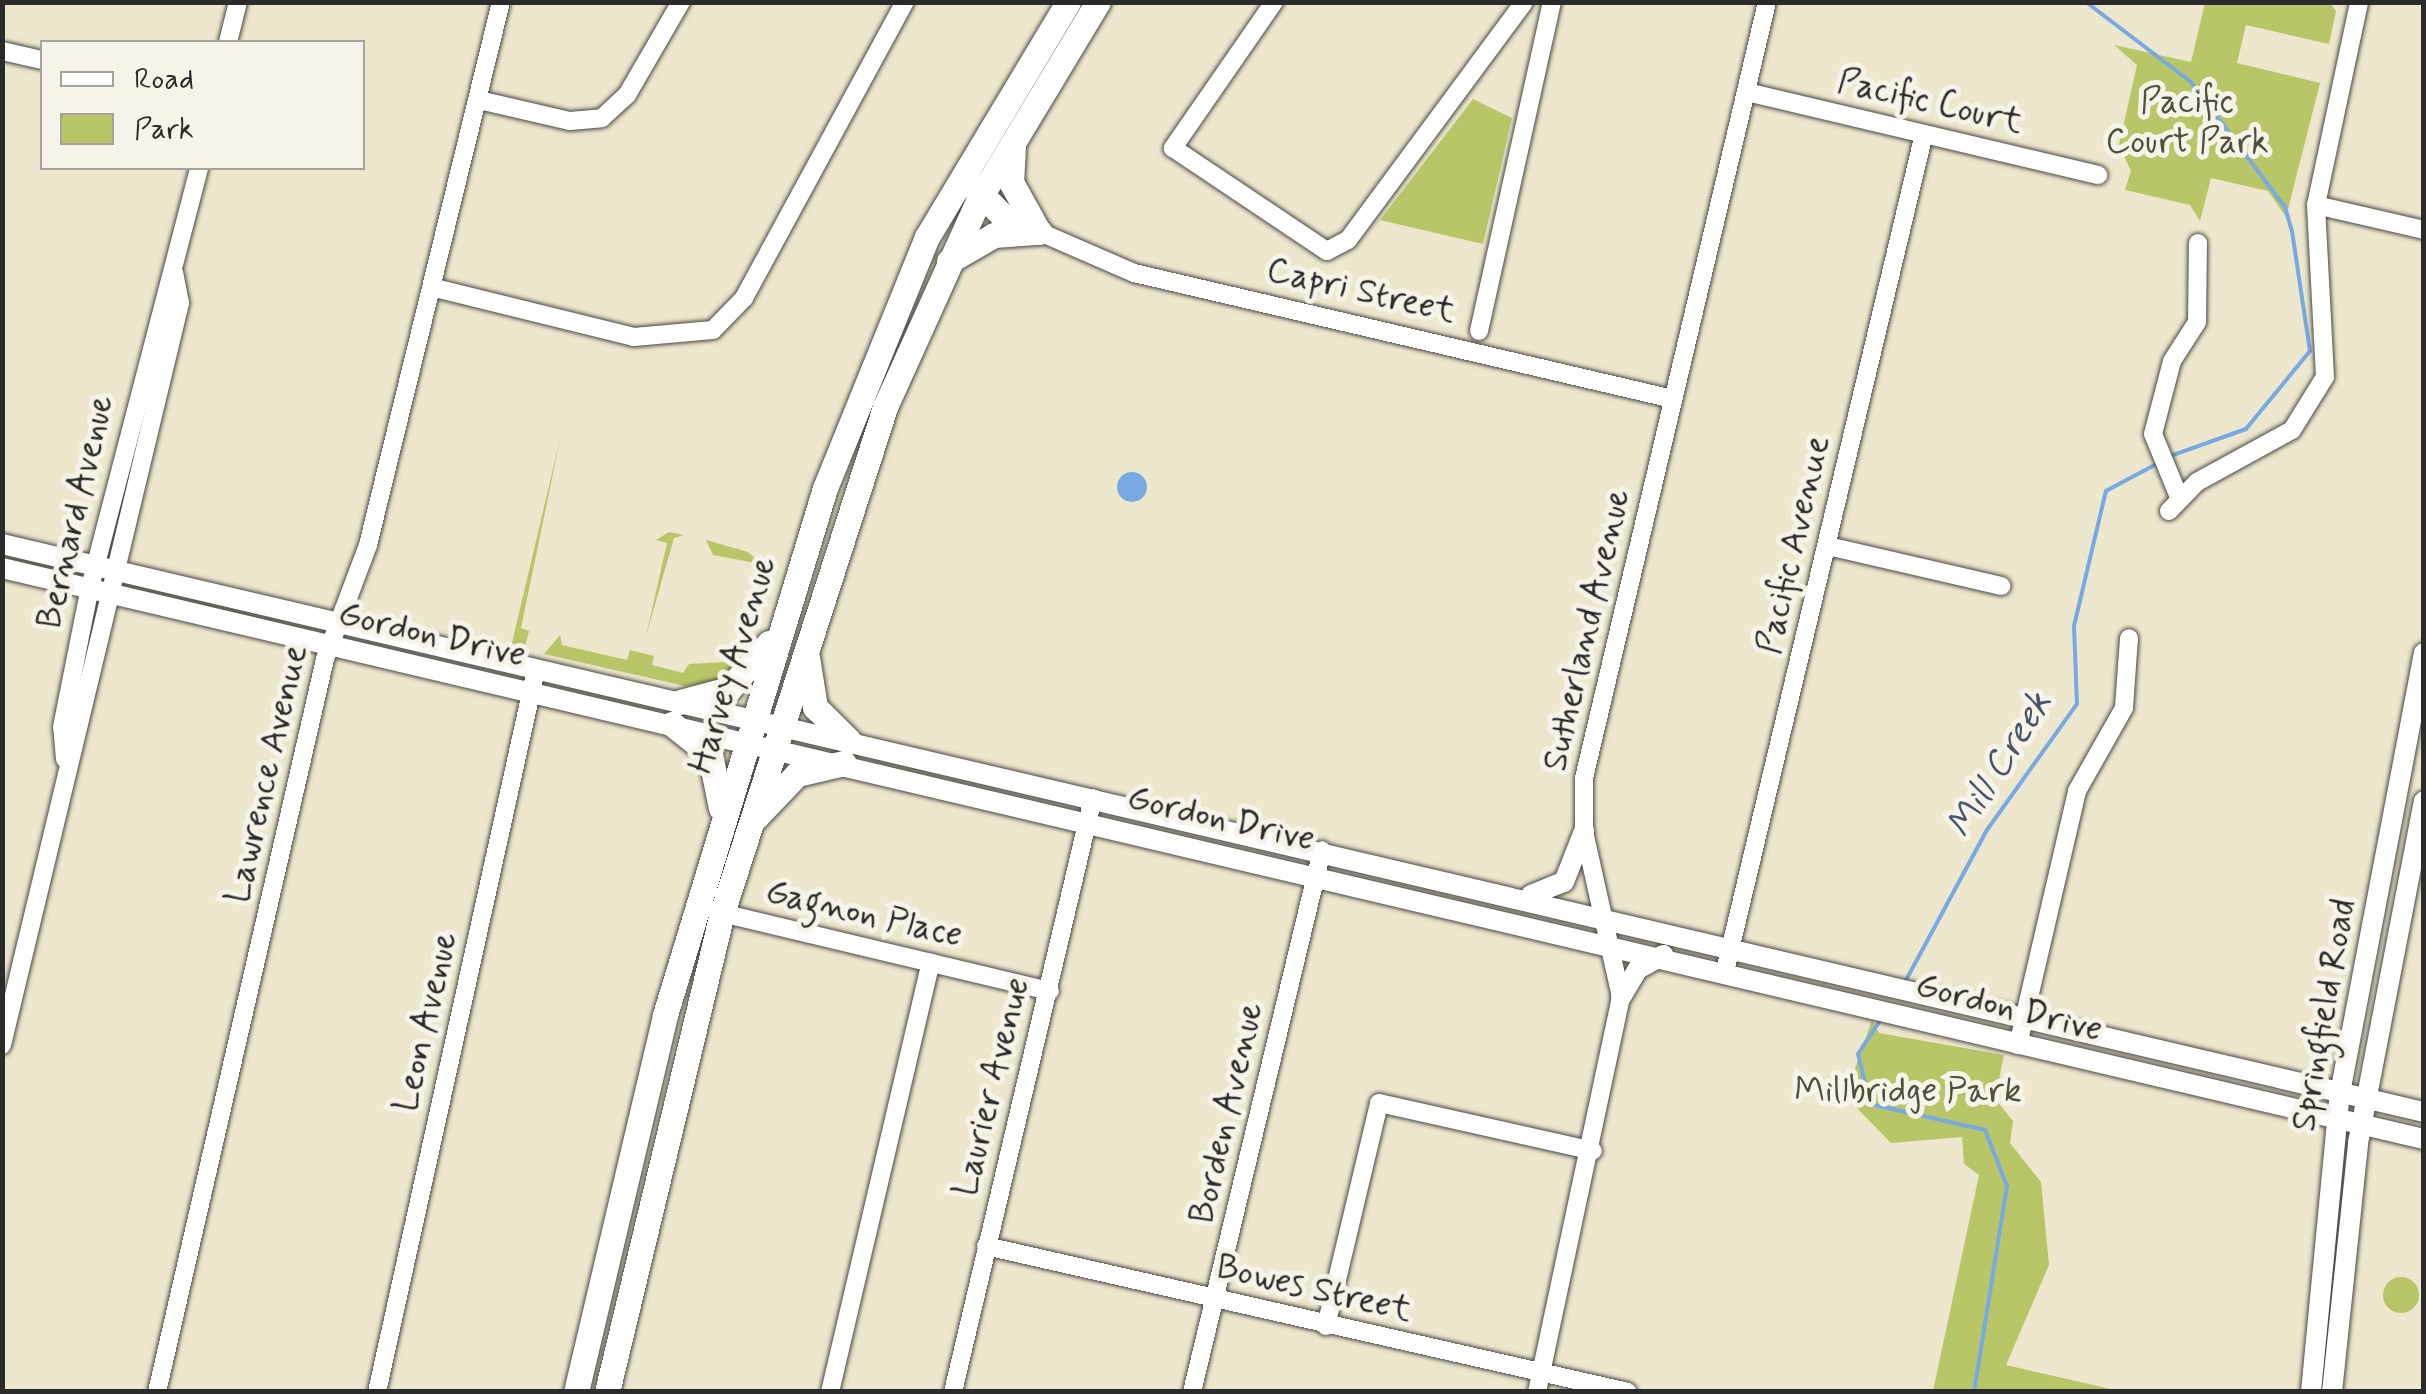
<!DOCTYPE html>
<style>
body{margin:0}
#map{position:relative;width:2426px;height:1394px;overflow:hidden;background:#ece7cd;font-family:Mynerve,sans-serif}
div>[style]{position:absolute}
.green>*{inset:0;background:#b8c668}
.round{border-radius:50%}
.water>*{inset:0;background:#78a9e3}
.stream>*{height:4px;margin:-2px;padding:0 2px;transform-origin:2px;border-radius:2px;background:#78a9e3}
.roads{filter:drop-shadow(0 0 2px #484743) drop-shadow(0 0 2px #484743)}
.minor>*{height:18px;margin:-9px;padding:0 9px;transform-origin:9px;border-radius:9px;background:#fff}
.major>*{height:20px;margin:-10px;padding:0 10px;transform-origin:10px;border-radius:10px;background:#fff}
.highway>*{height:25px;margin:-12.5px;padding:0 12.5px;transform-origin:12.5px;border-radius:12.5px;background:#fff}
span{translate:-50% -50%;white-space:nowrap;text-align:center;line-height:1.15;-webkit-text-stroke:10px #f7f3e8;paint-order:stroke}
.street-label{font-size:35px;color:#2b2b2b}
.park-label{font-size:35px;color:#4e523a}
.water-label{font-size:38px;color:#46576b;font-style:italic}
.frame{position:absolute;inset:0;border:5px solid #2b2b2b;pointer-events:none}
.legend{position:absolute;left:40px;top:40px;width:325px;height:130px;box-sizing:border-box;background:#f7f3e8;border:2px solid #a5a39c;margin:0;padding:12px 18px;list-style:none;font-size:30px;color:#2b2b2b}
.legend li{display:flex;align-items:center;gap:20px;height:50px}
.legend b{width:50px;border:2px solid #a5a39c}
</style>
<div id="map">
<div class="green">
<div style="clip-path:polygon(2205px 3px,2330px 3px,2336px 11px,2329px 44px,2246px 25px,2237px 63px,2320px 83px,2286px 217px,2268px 191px,2211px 178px,2200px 221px,2190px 205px,2125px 190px,2131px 171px,2119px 145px,2137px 65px,2114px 45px,2191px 62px)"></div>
<div style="clip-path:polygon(1473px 99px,1512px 118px,1483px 244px,1380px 220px)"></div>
<div style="clip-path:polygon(561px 435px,521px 628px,529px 631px,524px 650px,511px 647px)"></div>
<div style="clip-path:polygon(669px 532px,684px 535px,674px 538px,646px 636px,667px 543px,656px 540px)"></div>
<div style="clip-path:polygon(706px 540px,748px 552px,771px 573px,742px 660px,724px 681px,685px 686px,544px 654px,560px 635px,562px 645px,627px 660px,630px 650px,654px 656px,652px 665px,683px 673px,689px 664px,726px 662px,742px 647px,763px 574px,755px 563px,713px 555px)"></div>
<div style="clip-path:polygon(1872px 1020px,1879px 1033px,2004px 1055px,1995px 1099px,2013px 1121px,2010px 1143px,2041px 1182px,2049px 1265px,2006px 1365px,2119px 1391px,1933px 1391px,1979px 1175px,1964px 1164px,1962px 1137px,1891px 1143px,1853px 1104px,1850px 1083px)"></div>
<div class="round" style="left:2383px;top:1277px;width:36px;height:36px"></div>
</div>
<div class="water">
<div class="round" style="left:1117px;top:472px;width:30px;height:30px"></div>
</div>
<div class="stream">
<div style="left:2086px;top:2px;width:132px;rotate:37.3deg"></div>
<div style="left:2191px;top:82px;width:156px;rotate:53.1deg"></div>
<div style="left:2285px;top:207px;width:25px;rotate:74deg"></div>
<div style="left:2292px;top:231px;width:121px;rotate:81.5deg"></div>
<div style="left:2310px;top:351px;width:101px;rotate:129.4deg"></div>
<div style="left:2246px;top:429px;width:83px;rotate:160.3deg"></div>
<div style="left:1905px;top:982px;width:173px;rotate:-61.7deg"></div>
<div style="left:1987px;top:830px;width:155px;rotate:-54.5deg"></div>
<div style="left:2077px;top:704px;width:78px;rotate:-92.2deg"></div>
<div style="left:2074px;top:626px;width:139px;rotate:-76.7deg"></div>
<div style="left:2106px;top:491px;width:61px;rotate:-28.2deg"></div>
<div style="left:1881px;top:1019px;width:42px;rotate:123.3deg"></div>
<div style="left:1858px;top:1054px;width:51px;rotate:76.5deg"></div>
<div style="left:1870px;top:1104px;width:118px;rotate:12.7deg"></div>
<div style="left:1985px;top:1130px;width:60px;rotate:68.6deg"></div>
<div style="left:2007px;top:1186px;width:209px;rotate:99.1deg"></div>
</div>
<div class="roads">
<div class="minor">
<div style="left:1274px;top:2px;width:178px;rotate:124.7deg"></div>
<div style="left:1173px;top:148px;width:185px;rotate:33.8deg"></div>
<div style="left:1327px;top:251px;width:24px;rotate:-28deg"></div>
<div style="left:1348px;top:240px;width:296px;rotate:-53.5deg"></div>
<div style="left:228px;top:42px;width:41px;rotate:-76deg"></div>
<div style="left:2px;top:51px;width:41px;rotate:12.7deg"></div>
<div style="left:1747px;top:92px;width:361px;rotate:13.3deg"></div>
<div style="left:479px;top:100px;width:93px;rotate:13deg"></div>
<div style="left:570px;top:121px;width:32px;rotate:-5deg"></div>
<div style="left:602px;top:118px;width:34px;rotate:-43deg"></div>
<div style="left:627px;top:95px;width:108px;rotate:-59.9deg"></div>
<div style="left:2316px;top:205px;width:111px;rotate:13deg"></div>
<div style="left:1040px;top:232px;width:103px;rotate:23.6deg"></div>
<div style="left:1134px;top:273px;width:554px;rotate:13.16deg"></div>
<div style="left:435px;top:288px;width:205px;rotate:13.8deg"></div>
<div style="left:634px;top:337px;width:79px;rotate:-5.1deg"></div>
<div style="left:713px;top:330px;width:45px;rotate:-45.9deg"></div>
<div style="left:744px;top:298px;width:337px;rotate:-61.5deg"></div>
<div style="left:1479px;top:331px;width:337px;rotate:-77.5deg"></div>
<div style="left:2179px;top:497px;width:68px;rotate:-112.4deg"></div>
<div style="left:2153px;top:434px;width:75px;rotate:-75.4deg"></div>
<div style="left:2172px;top:361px;width:46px;rotate:-57.3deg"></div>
<div style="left:2197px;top:322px;width:79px;rotate:-89.3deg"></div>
<div style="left:2169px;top:511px;width:40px;rotate:-46deg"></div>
<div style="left:2197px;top:482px;width:108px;rotate:-28.7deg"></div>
<div style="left:2292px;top:430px;width:62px;rotate:-58.1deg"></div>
<div style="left:2325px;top:377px;width:172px;rotate:-93deg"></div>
<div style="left:2316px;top:205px;width:208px;rotate:-78deg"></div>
<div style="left:1828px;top:546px;width:178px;rotate:13deg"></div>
<div style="left:65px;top:759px;width:32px;rotate:-95deg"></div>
<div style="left:62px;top:727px;width:143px;rotate:-78.7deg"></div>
<div style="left:90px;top:587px;width:433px;rotate:-75.4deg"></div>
<div style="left:722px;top:913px;width:337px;rotate:13.4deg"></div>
<div style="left:1725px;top:971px;width:860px;rotate:-76.63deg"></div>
<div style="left:2px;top:1045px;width:763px;rotate:-76.51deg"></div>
<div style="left:180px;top:303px;width:31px;rotate:-101deg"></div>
<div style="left:2018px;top:1045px;width:261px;rotate:-76.9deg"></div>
<div style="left:2077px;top:791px;width:95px;rotate:-60.5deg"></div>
<div style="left:2124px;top:708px;width:70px;rotate:-85.9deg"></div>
<div style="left:986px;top:1246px;width:658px;rotate:12.81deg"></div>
<div style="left:1326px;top:1326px;width:229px;rotate:-76.6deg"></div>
<div style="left:1379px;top:1103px;width:219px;rotate:12.6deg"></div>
<div style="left:157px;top:1392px;width:752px;rotate:-77.09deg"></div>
<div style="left:325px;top:659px;width:122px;rotate:-69.3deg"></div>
<div style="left:368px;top:545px;width:559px;rotate:-76.24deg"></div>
<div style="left:377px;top:1392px;width:730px;rotate:-77.58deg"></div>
<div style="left:830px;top:1392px;width:441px;rotate:-76.8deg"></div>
<div style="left:953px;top:1392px;width:610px;rotate:-76.74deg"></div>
<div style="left:1192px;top:1392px;width:557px;rotate:-76.51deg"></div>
<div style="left:1537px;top:1392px;width:404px;rotate:-78deg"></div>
<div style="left:1621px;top:997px;width:170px;rotate:-102.6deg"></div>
<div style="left:1584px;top:831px;width:53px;rotate:-90deg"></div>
<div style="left:1584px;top:778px;width:797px;rotate:-76.73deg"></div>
</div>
<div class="major">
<div style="left:2px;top:544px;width:2488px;rotate:13.2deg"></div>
<div style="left:2px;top:568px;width:2488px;rotate:13.27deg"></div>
<div style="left:1531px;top:895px;width:35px;rotate:-22deg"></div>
<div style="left:1564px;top:882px;width:55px;rotate:-68.6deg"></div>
<div style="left:1621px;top:997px;width:33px;rotate:-59deg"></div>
<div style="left:1638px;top:969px;width:29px;rotate:-29deg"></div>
<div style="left:2311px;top:1392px;width:300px;rotate:-84.5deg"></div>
<div style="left:2340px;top:1093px;width:448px;rotate:-79.2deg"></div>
<div style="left:2332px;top:1392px;width:250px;rotate:-84deg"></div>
<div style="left:2358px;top:1143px;width:348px;rotate:-79.1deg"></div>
</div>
<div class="highway">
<div style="left:1013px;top:146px;width:36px;rotate:93deg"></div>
<div style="left:1011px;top:182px;width:54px;rotate:61deg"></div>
<div style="left:972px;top:185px;width:44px;rotate:45deg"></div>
<div style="left:1003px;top:216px;width:40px;rotate:23.4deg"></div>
<div style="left:949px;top:261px;width:52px;rotate:-30deg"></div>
<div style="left:994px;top:235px;width:41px;rotate:-4.2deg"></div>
<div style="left:807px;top:657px;width:51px;rotate:80.9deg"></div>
<div style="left:815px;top:707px;width:48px;rotate:45deg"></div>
<div style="left:680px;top:702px;width:51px;rotate:-14.9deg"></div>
<div style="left:729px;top:689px;width:61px;rotate:-49deg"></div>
<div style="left:672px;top:724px;width:48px;rotate:38.3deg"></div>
<div style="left:710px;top:754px;width:55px;rotate:78.5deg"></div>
<div style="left:755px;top:818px;width:61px;rotate:-46.3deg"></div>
<div style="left:797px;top:774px;width:48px;rotate:-13.2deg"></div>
<div style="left:576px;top:1392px;width:387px;rotate:-76.7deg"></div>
<div style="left:665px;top:1015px;width:551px;rotate:-73.11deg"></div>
<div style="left:825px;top:488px;width:271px;rotate:-67.9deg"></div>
<div style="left:927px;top:237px;width:274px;rotate:-59deg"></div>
<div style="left:607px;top:1392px;width:493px;rotate:-76.5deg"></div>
<div style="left:722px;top:913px;width:532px;rotate:-72.14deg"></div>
<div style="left:885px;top:407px;width:228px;rotate:-65.7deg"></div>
<div style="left:979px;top:199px;width:230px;rotate:-58.9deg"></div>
</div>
</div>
<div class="street-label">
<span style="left:1930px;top:102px;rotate:13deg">Pacific Court</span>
<span style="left:1361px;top:291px;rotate:13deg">Capri Street</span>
<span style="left:76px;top:512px;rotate:-77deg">Bernard Avenue</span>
<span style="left:1794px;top:545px;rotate:-77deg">Pacific Avenue</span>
<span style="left:1587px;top:630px;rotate:-77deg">Sutherland Avenue</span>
<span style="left:432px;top:635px;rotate:13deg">Gordon Drive</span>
<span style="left:733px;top:665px;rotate:-73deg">Harvey Avenue</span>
<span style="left:267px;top:774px;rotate:-77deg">Lawrence Avenue</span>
<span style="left:1221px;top:819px;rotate:13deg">Gordon Drive</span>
<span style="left:864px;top:914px;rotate:13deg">Gagnon Place</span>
<span style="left:2009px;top:1008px;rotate:14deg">Gordon Drive</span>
<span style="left:2324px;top:1015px;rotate:-80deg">Springfield Road</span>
<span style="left:426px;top:1022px;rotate:-77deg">Leon Avenue</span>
<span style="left:992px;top:1087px;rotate:-76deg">Laurier Avenue</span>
<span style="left:1227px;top:1113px;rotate:-77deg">Borden Avenue</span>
<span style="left:1314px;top:1289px;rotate:13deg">Bowes Street</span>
</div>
<div class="park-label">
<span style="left:2187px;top:122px">Pacific<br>Court Park</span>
<span style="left:1908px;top:1091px">Millbridge Park</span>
</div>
<div class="water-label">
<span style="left:2000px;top:765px;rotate:-58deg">Mill Creek</span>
</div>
<div class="frame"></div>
<ul class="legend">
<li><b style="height:12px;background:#fff"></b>Road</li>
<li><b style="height:28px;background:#b8c668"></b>Park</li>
</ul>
</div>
